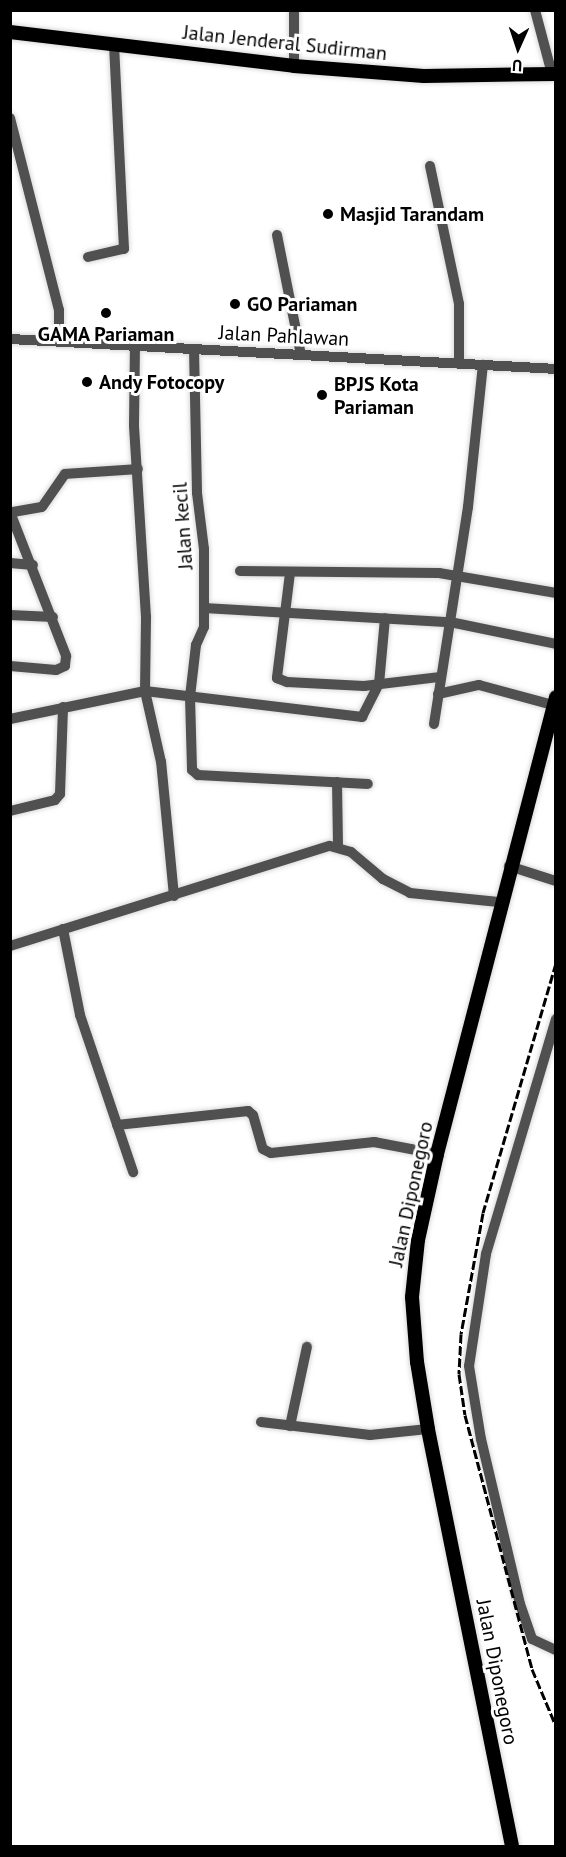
<!DOCTYPE html>
<style>
body{margin:0}
#map{position:relative;width:566px;height:1857px;overflow:hidden;background:#fff;font-family:"PT Sans",sans-serif}
div>[style]{position:absolute}
.roads{filter:drop-shadow(0 0 2px #dbdbdb) drop-shadow(0 0 2px #dbdbdb)}
.minor>*{height:10px;margin:-5px;padding:0 5px;transform-origin:5px;border-radius:5px;background:#505050}
.major>*{height:14px;margin:-7px;padding:0 7px;transform-origin:7px;border-radius:7px;background:#000}
.rail>*{height:3px;margin-top:-1.5px;transform-origin:0;background:repeating-linear-gradient(90deg,#000 0 9px,transparent 0 12px)}
.dots>*{width:16px;height:16px;translate:-50% -50%;box-sizing:border-box;border:3px solid #fff;border-radius:50%}
span{translate:-50% -50%;white-space:nowrap;text-align:center;line-height:1.15;-webkit-text-stroke:6px #fff;paint-order:stroke}
.street-label{font-size:20px;color:#000}
.poi-label{font-size:20px;color:#000;font-weight:700}
.left{translate:0 -50%;text-align:left}
.frame{position:absolute;inset:0;border:12px solid #000;pointer-events:none}
.north{position:absolute;left:488px;top:18px;width:60px;height:60px;-webkit-text-stroke:4px #fff;paint-order:stroke;rotate:183deg;font-size:16px;font-weight:700;line-height:24px;text-align:center;color:#000}
.north::after{content:'';display:block;margin:auto;width:21px;height:27px;background:#000;clip-path:polygon(50% 0,100% 100%,50% 72%,0 100%)}
</style>
<div id="map">
<div class="roads">
<div class="minor">
<div style="left:535px;top:10px;width:66px;rotate:75.1deg"></div>
<div style="left:294px;top:66px;width:56px;rotate:-90deg"></div>
<div style="left:10px;top:118px;width:198px;rotate:75.7deg"></div>
<div style="left:59px;top:310px;width:31px;rotate:90deg"></div>
<div style="left:430px;top:166px;width:141px;rotate:78.1deg"></div>
<div style="left:459px;top:304px;width:60px;rotate:90deg"></div>
<div style="left:277px;top:235px;width:122px;rotate:78.7deg"></div>
<div style="left:88px;top:257px;width:37px;rotate:-13deg"></div>
<div style="left:124px;top:249px;width:206px;rotate:-92.8deg"></div>
<div style="left:10px;top:339px;width:547px;rotate:3.14deg"></div>
<div style="left:194px;top:349px;width:144px;rotate:88.8deg"></div>
<div style="left:197px;top:493px;width:56px;rotate:82.9deg"></div>
<div style="left:204px;top:549px;width:78px;rotate:90deg"></div>
<div style="left:204px;top:627px;width:20px;rotate:114deg"></div>
<div style="left:196px;top:645px;width:52px;rotate:96.6deg"></div>
<div style="left:190px;top:697px;width:73px;rotate:88.4deg"></div>
<div style="left:192px;top:770px;width:8px;rotate:40deg"></div>
<div style="left:198px;top:775px;width:170px;rotate:3deg"></div>
<div style="left:10px;top:512px;width:155px;rotate:68.7deg"></div>
<div style="left:66px;top:656px;width:10px;rotate:96deg"></div>
<div style="left:65px;top:666px;width:10px;rotate:156deg"></div>
<div style="left:56px;top:670px;width:46px;rotate:-175deg"></div>
<div style="left:13px;top:512px;width:29px;rotate:-10deg"></div>
<div style="left:42px;top:507px;width:40px;rotate:-55.1deg"></div>
<div style="left:65px;top:474px;width:73px;rotate:-3.9deg"></div>
<div style="left:10px;top:563px;width:23px;rotate:5deg"></div>
<div style="left:240px;top:571px;width:199px;rotate:0.6deg"></div>
<div style="left:439px;top:573px;width:119px;rotate:9.7deg"></div>
<div style="left:290px;top:573px;width:106px;rotate:97.1deg"></div>
<div style="left:277px;top:678px;width:11px;rotate:22deg"></div>
<div style="left:287px;top:682px;width:77px;rotate:3deg"></div>
<div style="left:364px;top:686px;width:77px;rotate:-6.8deg"></div>
<div style="left:204px;top:608px;width:246px;rotate:3.3deg"></div>
<div style="left:450px;top:622px;width:108px;rotate:11.7deg"></div>
<div style="left:10px;top:615px;width:43px;rotate:2.7deg"></div>
<div style="left:438px;top:694px;width:42px;rotate:-12.4deg"></div>
<div style="left:479px;top:685px;width:77px;rotate:15.1deg"></div>
<div style="left:10px;top:719px;width:138px;rotate:-11.7deg"></div>
<div style="left:145px;top:691px;width:74px;rotate:-89.2deg"></div>
<div style="left:146px;top:617px;width:192px;rotate:-93.6deg"></div>
<div style="left:134px;top:425px;width:79px;rotate:-89.3deg"></div>
<div style="left:434px;top:724px;width:220px;rotate:-81.1deg"></div>
<div style="left:468px;top:507px;width:143px;rotate:-84deg"></div>
<div style="left:337px;top:782px;width:64px;rotate:89.1deg"></div>
<div style="left:10px;top:811px;width:46px;rotate:-13.7deg"></div>
<div style="left:55px;top:800px;width:8px;rotate:-50deg"></div>
<div style="left:60px;top:794px;width:87px;rotate:-88deg"></div>
<div style="left:509px;top:866px;width:49px;rotate:17.7deg"></div>
<div style="left:174px;top:896px;width:135px;rotate:-95.5deg"></div>
<div style="left:161px;top:762px;width:73px;rotate:-102.7deg"></div>
<div style="left:145px;top:691px;width:219px;rotate:6.8deg"></div>
<div style="left:362px;top:717px;width:37px;rotate:-63deg"></div>
<div style="left:379px;top:684px;width:66px;rotate:-84.8deg"></div>
<div style="left:63px;top:929px;width:88px;rotate:78.8deg"></div>
<div style="left:80px;top:1015px;width:166px;rotate:71.3deg"></div>
<div style="left:10px;top:946px;width:335px;rotate:-17.4deg"></div>
<div style="left:330px;top:846px;width:22px;rotate:16deg"></div>
<div style="left:351px;top:852px;width:42px;rotate:40.2deg"></div>
<div style="left:383px;top:879px;width:30px;rotate:27deg"></div>
<div style="left:410px;top:893px;width:89px;rotate:5.8deg"></div>
<div style="left:556px;top:1019px;width:245px;rotate:106.6deg"></div>
<div style="left:486px;top:1254px;width:113px;rotate:98.6deg"></div>
<div style="left:469px;top:1366px;width:74px;rotate:80.7deg"></div>
<div style="left:481px;top:1439px;width:170px;rotate:76.7deg"></div>
<div style="left:520px;top:1604px;width:37px;rotate:71deg"></div>
<div style="left:532px;top:1639px;width:26px;rotate:25deg"></div>
<div style="left:117px;top:1125px;width:132px;rotate:-6.1deg"></div>
<div style="left:248px;top:1111px;width:6px;rotate:39deg"></div>
<div style="left:253px;top:1115px;width:35px;rotate:74deg"></div>
<div style="left:263px;top:1149px;width:9px;rotate:27deg"></div>
<div style="left:271px;top:1153px;width:104px;rotate:-6.1deg"></div>
<div style="left:374px;top:1142px;width:64px;rotate:10.8deg"></div>
<div style="left:261px;top:1422px;width:110px;rotate:6.8deg"></div>
<div style="left:370px;top:1435px;width:58px;rotate:-5.9deg"></div>
<div style="left:290px;top:1426px;width:81px;rotate:-77.9deg"></div>
</div>
<div class="major">
<div style="left:10px;top:32px;width:286px;rotate:6.8deg"></div>
<div style="left:294px;top:66px;width:130px;rotate:4.4deg"></div>
<div style="left:424px;top:76px;width:132px;rotate:-0.9deg"></div>
<div style="left:512px;top:1846px;width:425px;rotate:-101.4deg"></div>
<div style="left:428px;top:1429px;width:68px;rotate:-99.3deg"></div>
<div style="left:417px;top:1362px;width:65px;rotate:-94.4deg"></div>
<div style="left:412px;top:1297px;width:57px;rotate:-84deg"></div>
<div style="left:418px;top:1240px;width:88px;rotate:-77.5deg"></div>
<div style="left:437px;top:1154px;width:472px;rotate:-75.4deg"></div>
</div>
</div>
<div class="rail">
<div style="left:556px;top:963px;width:260px;rotate:106.3deg"></div>
<div style="left:483px;top:1213px;width:123px;rotate:100.3deg"></div>
<div style="left:461px;top:1334px;width:40px;rotate:92.9deg"></div>
<div style="left:459px;top:1374px;width:41px;rotate:81.7deg"></div>
<div style="left:465px;top:1415px;width:263px;rotate:75.2deg"></div>
<div style="left:532px;top:1669px;width:62px;rotate:67.2deg"></div>
</div>
<div class="dots">
<div style="left:328px;top:214px;background:#000"></div>
<div style="left:235px;top:304px;background:#000"></div>
<div style="left:106px;top:313px;background:#000"></div>
<div style="left:87px;top:382px;background:#000"></div>
<div style="left:322px;top:395px;background:#000"></div>
</div>
<div class="street-label">
<span style="left:285px;top:43px;rotate:6deg">Jalan Jenderal Sudirman</span>
<span style="left:284px;top:336px;rotate:3deg">Jalan Pahlawan</span>
<span style="left:183px;top:526px;rotate:-94deg">Jalan kecil</span>
<span style="left:411px;top:1194px;rotate:-78deg">Jalan Diponegoro</span>
<span style="left:497px;top:1672px;rotate:79deg">Jalan Diponegoro</span>
</div>
<div class="poi-label">
<span class="left" style="left:340px;top:214px">Masjid Tarandam</span>
<span class="left" style="left:247px;top:304px">GO Pariaman</span>
<span style="left:106px;top:334px">GAMA Pariaman</span>
<span class="left" style="left:99px;top:382px">Andy Fotocopy</span>
<span class="left" style="left:334px;top:396px">BPJS Kota<br>Pariaman</span>
</div>
<div class="frame"></div>
<div class="north">U</div>
</div>
